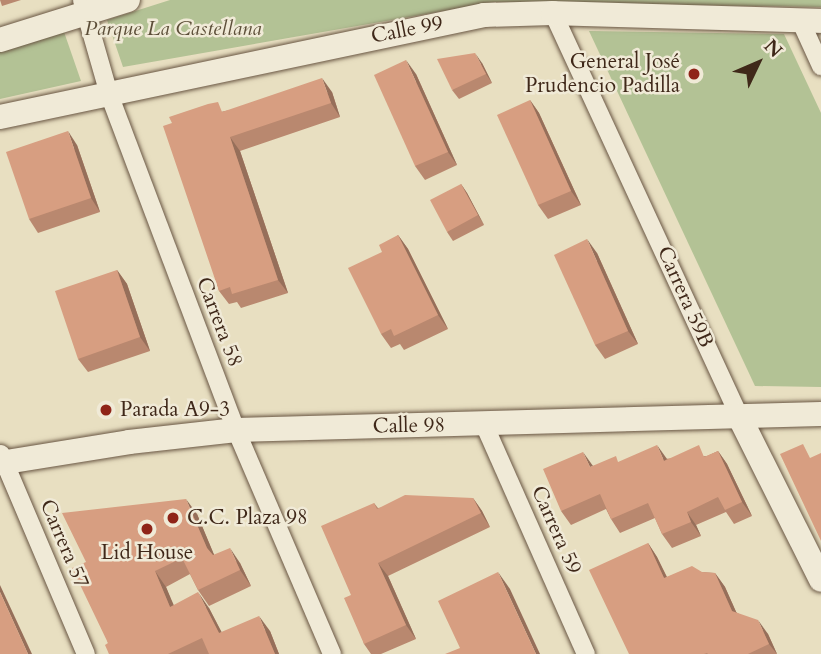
<!DOCTYPE html>
<meta charset="utf-8">
<style>
body{margin:0}
#map{position:relative;width:821px;height:654px;overflow:hidden;background:#e8dfc1;font-family:Cardo,serif}
div>[style]{position:absolute}
.green>*{inset:0;background:#b3c295}
.roads{filter:drop-shadow(0 0 2px #695643) drop-shadow(0 0 2px #695643)}
.street>*{height:18px;margin:-9px;padding:0 9px;transform-origin:9px;border-radius:9px;background:#f0ead7}
.secondary>*{height:24px;margin:-12px;padding:0 12px;transform-origin:12px;border-radius:12px;background:#f0ead7}
.wall>*{inset:0;background:#b9886f}
.shaded-wall>*{inset:0;background:#966f5a}
.building>*{inset:0;background:#d79e81}
.dots>*{width:19px;height:19px;translate:-50% -50%;box-sizing:border-box;border:4px solid #f0ead7;border-radius:50%}
span{translate:-50% -50%;white-space:nowrap;text-align:center;line-height:1.15;-webkit-text-stroke:5px #f0ead7;paint-order:stroke}
.park-label{font-size:21px;color:#5c4e38;font-style:italic}
.street-label{font-size:21px;color:#3f2819}
.poi-label{font-size:21px;color:#3f2819}
.right{translate:-100% -50%;text-align:right}
.left{translate:0 -50%;text-align:left}
.north{position:absolute;left:723px;top:28px;width:70px;height:70px;-webkit-text-stroke:5px #f0ead7;paint-order:stroke;rotate:46deg;font-size:19px;font-weight:700;line-height:28px;text-align:center;color:#3f2819}
.north::after{content:'';display:block;margin:auto;width:24px;height:32px;background:#3f2819;clip-path:polygon(50% 0,100% 100%,50% 72%,0 100%)}
</style>
<div id="map">
<div class="green">
<div style="clip-path:polygon(170px 0,821px 0,821px 7px,495px 2px,123px 67px,107px 20px)"></div>
<div style="clip-path:polygon(63px 29px,81px 81px,0 99px,0 47px)"></div>
<div style="clip-path:polygon(589px 31px,784px 34px,821px 113px,821px 387px,755px 386px)"></div>
</div>
<div class="roads">
<div class="street">
<div style="left:82px;top:0;width:98px;rotate:74deg"></div>
<div style="left:109px;top:94px;width:359px;rotate:69.3deg"></div>
<div style="left:236px;top:430px;width:244px;rotate:66.8deg"></div>
<div style="left:553px;top:13px;width:444px;rotate:65.2deg"></div>
<div style="left:800px;top:20px;width:51px;rotate:65.5deg"></div>
<div style="left:484px;top:424px;width:252px;rotate:66.1deg"></div>
<div style="left:1px;top:454px;width:217px;rotate:67deg"></div>
</div>
<div class="secondary">
<div style="left:0;top:40px;width:134px;rotate:-17.4deg"></div>
<div style="left:0;top:117px;width:495px;rotate:-11.9deg"></div>
<div style="left:484px;top:15px;width:69px;rotate:-1.7deg"></div>
<div style="left:553px;top:13px;width:268px;rotate:1.7deg"></div>
<div style="left:739px;top:416px;width:183px;rotate:63.4deg"></div>
<div style="left:0;top:463px;width:131px;rotate:-9.2deg"></div>
<div style="left:129px;top:442px;width:108px;rotate:-6.4deg"></div>
<div style="left:236px;top:430px;width:585px;rotate:-1.57deg"></div>
</div>
</div>
<div class="wall">
<div style="clip-path:polygon(0 0,21px 0,2px 6px)"></div>
<div style="clip-path:polygon(482px 63px,492px 83px,459px 99px,452px 90px)"></div>
<div style="clip-path:polygon(416px 74px,457px 165px,425px 180px,415px 166px)"></div>
<div style="clip-path:polygon(332px 92px,340px 117px,240px 151px,288px 293px,241px 308px,237px 302px,229px 304px,219px 291px,172px 123px,225px 111px)"></div>
<div style="clip-path:polygon(530px 100px,539px 113px,581px 205px,548px 219px,538px 205px)"></div>
<div style="clip-path:polygon(77px 145px,100px 212px,38px 233px,29px 219px)"></div>
<div style="clip-path:polygon(461px 184px,467px 193px,484px 225px,453px 241px,447px 232px)"></div>
<div style="clip-path:polygon(398px 235px,408px 249px,448px 329px,404px 350px,400px 344px,391px 348px,381px 334px,382px 252px)"></div>
<div style="clip-path:polygon(597px 253px,638px 344px,605px 359px,595px 345px)"></div>
<div style="clip-path:polygon(117px 270px,127px 284px,150px 351px,88px 372px,78px 359px)"></div>
<div style="clip-path:polygon(718px 451px,727px 464px,752px 516px,734px 524px,726px 512px,696px 525px,701px 536px,672px 548px,662px 534px,655px 518px,620px 533px,611px 519px,606px 509px,571px 525px,561px 511px,593px 466px,619px 462px,707px 456px)"></div>
<div style="clip-path:polygon(473px 498px,482px 511px,490px 527px,388px 576px,416px 639px,381px 654px,371px 654px,364px 644px,351px 595px,374px 503px,378px 508px)"></div>
<div style="clip-path:polygon(197px 514px,214px 555px,240px 563px,251px 586px,209px 606px,198px 590px,190px 574px,166px 587px,173px 605px,209px 608px,221px 632px,270px 631px,279px 654px,109px 654px,108px 643px,86px 562px)"></div>
<div style="clip-path:polygon(648px 543px,657px 557px,667px 577px,702px 572px,715px 573px,725px 587px,736px 612px,768px 634px,777px 654px,629px 654px)"></div>
</div>
<div class="shaded-wall">
<div style="clip-path:polygon(475px 53px,482px 63px,492px 83px,486px 74px)"></div>
<div style="clip-path:polygon(406px 60px,416px 74px,457px 165px,448px 152px)"></div>
<div style="clip-path:polygon(322px 78px,332px 92px,340px 117px,331px 103px)"></div>
<div style="clip-path:polygon(530px 100px,539px 113px,581px 205px,571px 191px)"></div>
<div style="clip-path:polygon(68px 131px,77px 145px,100px 212px,91px 198px)"></div>
<div style="clip-path:polygon(230px 137px,240px 151px,288px 293px,278px 280px)"></div>
<div style="clip-path:polygon(461px 184px,467px 193px,484px 225px,478px 215px)"></div>
<div style="clip-path:polygon(398px 235px,408px 249px,448px 329px,438px 315px)"></div>
<div style="clip-path:polygon(587px 239px,597px 253px,638px 344px,628px 331px)"></div>
<div style="clip-path:polygon(117px 270px,127px 284px,150px 351px,140px 337px)"></div>
<div style="clip-path:polygon(657px 445px,667px 459px,664px 461px)"></div>
<div style="clip-path:polygon(718px 451px,727px 464px,752px 516px,742px 502px)"></div>
<div style="clip-path:polygon(583px 452px,593px 466px,590px 467px)"></div>
<div style="clip-path:polygon(473px 498px,482px 511px,490px 527px,481px 513px)"></div>
<div style="clip-path:polygon(186px 499px,197px 514px,218px 564px,207px 548px)"></div>
<div style="clip-path:polygon(687px 512px,696px 525px,701px 536px,691px 522px)"></div>
<div style="clip-path:polygon(648px 543px,657px 557px,674px 592px,664px 578px)"></div>
<div style="clip-path:polygon(230px 548px,240px 563px,251px 586px,240px 570px)"></div>
<div style="clip-path:polygon(378px 563px,388px 576px,416px 639px,406px 625px)"></div>
<div style="clip-path:polygon(155px 571px,166px 587px,181px 622px,170px 607px)"></div>
<div style="clip-path:polygon(498px 572px,510px 589px,540px 654px,536px 654px)"></div>
<div style="clip-path:polygon(715px 573px,725px 587px,742px 625px,732px 611px)"></div>
<div style="clip-path:polygon(0 585px,32px 654px,28px 654px,0 592px)"></div>
<div style="clip-path:polygon(198px 592px,209px 608px,230px 648px,219px 633px)"></div>
<div style="clip-path:polygon(259px 616px,270px 631px,279px 654px,275px 654px)"></div>
<div style="clip-path:polygon(758px 620px,768px 634px,777px 654px,769px 644px)"></div>
</div>
<div class="building">
<div style="clip-path:polygon(475px 53px,486px 74px,452px 90px,437px 59px)"></div>
<div style="clip-path:polygon(406px 60px,448px 152px,415px 166px,374px 75px)"></div>
<div style="clip-path:polygon(322px 78px,331px 103px,230px 137px,278px 280px,232px 294px,230px 287px,219px 291px,163px 126px,172px 123px,169px 117px,208px 104px,218px 102px,222px 112px)"></div>
<div style="clip-path:polygon(530px 100px,571px 191px,538px 205px,497px 115px)"></div>
<div style="clip-path:polygon(68px 131px,91px 198px,29px 219px,6px 152px)"></div>
<div style="clip-path:polygon(461px 184px,478px 215px,447px 232px,430px 200px)"></div>
<div style="clip-path:polygon(398px 235px,438px 315px,394px 336px,391px 329px,381px 334px,348px 268px,382px 252px,379px 245px)"></div>
<div style="clip-path:polygon(587px 239px,628px 331px,595px 345px,554px 255px)"></div>
<div style="clip-path:polygon(117px 270px,140px 337px,78px 359px,55px 291px)"></div>
<div style="clip-path:polygon(803px 444px,810px 458px,821px 453px,821px 541px,780px 454px)"></div>
<div style="clip-path:polygon(657px 445px,664px 461px,699px 445px,704px 457px,718px 451px,742px 502px,725px 510px,718px 497px,687px 512px,691px 522px,662px 534px,648px 503px,611px 519px,600px 494px,561px 511px,543px 469px,583px 452px,590px 467px,616px 456px,618px 462px)"></div>
<div style="clip-path:polygon(405px 495px,473px 498px,481px 513px,378px 563px,406px 625px,364px 644px,344px 598px,351px 595px,321px 526px,374px 503px,377px 509px)"></div>
<div style="clip-path:polygon(186px 499px,207px 548px,213px 555px,230px 548px,240px 570px,198px 590px,182px 558px,155px 571px,170px 607px,198px 592px,219px 633px,259px 616px,275px 654px,209px 654px,202px 638px,168px 654px,109px 654px,105px 645px,108px 643px,72px 568px,86px 562px,62px 513px)"></div>
<div style="clip-path:polygon(648px 543px,664px 578px,692px 566px,702px 572px,715px 573px,732px 611px,758px 620px,769px 644px,748px 654px,708px 654px,707px 653px,704px 654px,629px 654px,589px 570px)"></div>
<div style="clip-path:polygon(498px 572px,536px 654px,445px 654px,460px 648px,438px 601px)"></div>
<div style="clip-path:polygon(0 592px,28px 654px,0 654px)"></div>
</div>
<div class="dots">
<div style="left:694px;top:74px;background:#8f2418"></div>
<div style="left:106px;top:410px;background:#8f2418"></div>
<div style="left:173px;top:518px;background:#8f2418"></div>
<div style="left:147px;top:529px;background:#8f2418"></div>
</div>
<div class="park-label">
<span style="left:173px;top:29px">Parque La Castellana</span>
</div>
<div class="street-label">
<span style="left:407px;top:30px;rotate:-11deg">Calle 99</span>
<span style="left:685px;top:297px;rotate:66deg">Carrera 59B</span>
<span style="left:219px;top:322px;rotate:69deg">Carrera 58</span>
<span style="left:409px;top:426px;rotate:-1deg">Calle 98</span>
<span style="left:556px;top:530px;rotate:66deg">Carrera 59</span>
<span style="left:64px;top:544px;rotate:67deg">Carrera 57</span>
</div>
<div class="poi-label">
<span class="right" style="left:680px;top:74px">General José<br>Prudencio Padilla</span>
<span class="left" style="left:120px;top:410px">Parada A9-3</span>
<span class="left" style="left:187px;top:518px">C.C. Plaza 98</span>
<span style="left:147px;top:553px">Lid House</span>
</div>
<div class="north">N</div>
</div>
